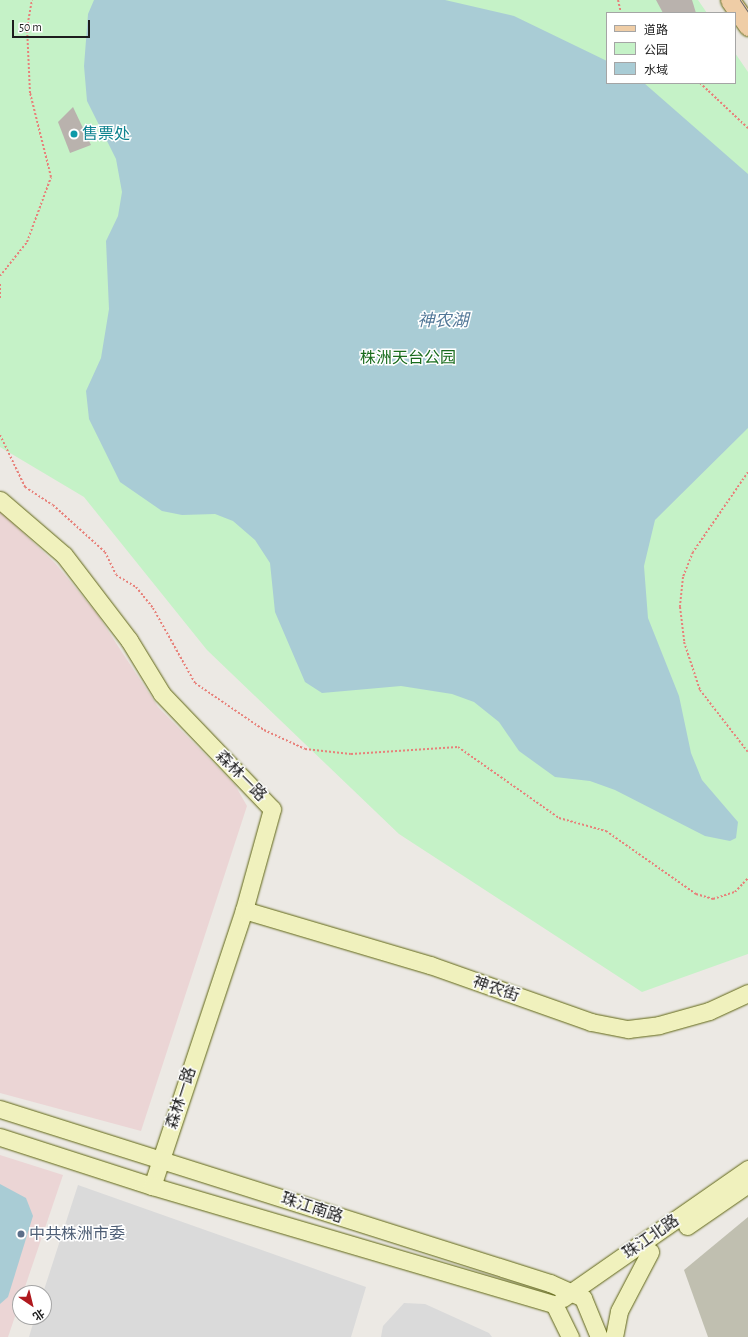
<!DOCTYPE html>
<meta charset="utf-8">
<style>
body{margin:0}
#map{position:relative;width:748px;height:1337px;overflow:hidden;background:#ece9e4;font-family:"Alegreya Sans","Noto Sans SC",sans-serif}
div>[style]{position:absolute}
.residential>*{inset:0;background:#dadada}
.commercial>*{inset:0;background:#ebd5d5}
.construction>*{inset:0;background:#c0bfb0}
.park>*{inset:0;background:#c5f2c7}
.water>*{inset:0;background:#a9ccd5}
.building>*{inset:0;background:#b9b2ad}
.path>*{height:2px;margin-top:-1px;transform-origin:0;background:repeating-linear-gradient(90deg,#e7817a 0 2px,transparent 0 4px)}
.roads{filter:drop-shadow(0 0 1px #5f6512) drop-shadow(0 0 1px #5f6512)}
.secondary>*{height:17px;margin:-8.5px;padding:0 8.5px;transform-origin:8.5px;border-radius:8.5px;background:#f0f1bd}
.primary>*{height:19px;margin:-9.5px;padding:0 9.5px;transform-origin:9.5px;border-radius:9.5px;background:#efcda6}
.tram>*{height:1px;margin:-0.5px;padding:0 0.5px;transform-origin:0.5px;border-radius:0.5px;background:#6b6b6b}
.dots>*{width:11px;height:11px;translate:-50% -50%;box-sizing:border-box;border:2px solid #fff;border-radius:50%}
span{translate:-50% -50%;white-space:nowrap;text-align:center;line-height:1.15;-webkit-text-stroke:3px #fff;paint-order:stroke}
.culture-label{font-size:16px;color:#0d838f}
.left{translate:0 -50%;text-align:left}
.park-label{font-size:16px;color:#196c1d}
.street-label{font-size:16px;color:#1d1d1d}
.service-label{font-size:16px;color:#4e5e75}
.water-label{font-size:17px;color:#537898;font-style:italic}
.legend{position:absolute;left:606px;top:12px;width:130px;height:72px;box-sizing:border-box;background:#fff;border:1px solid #a5a5a5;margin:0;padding:5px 7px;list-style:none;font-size:12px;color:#1d1d1d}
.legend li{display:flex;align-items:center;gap:8px;height:20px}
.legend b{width:20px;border:1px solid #a5a5a5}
.north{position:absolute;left:12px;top:1285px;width:40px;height:40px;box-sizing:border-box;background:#fff;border:1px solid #a5a5a5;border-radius:50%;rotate:145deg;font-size:11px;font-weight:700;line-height:16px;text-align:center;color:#1d1d1d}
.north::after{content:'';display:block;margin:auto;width:14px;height:18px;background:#b0191e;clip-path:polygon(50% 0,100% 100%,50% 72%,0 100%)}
.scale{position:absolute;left:12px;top:20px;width:78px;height:18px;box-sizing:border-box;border:2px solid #1d1d1d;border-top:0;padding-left:5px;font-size:12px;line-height:14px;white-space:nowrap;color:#1d1d1d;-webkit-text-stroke:3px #fff;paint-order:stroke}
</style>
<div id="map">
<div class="residential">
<div style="clip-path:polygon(78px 1185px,366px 1287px,351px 1337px,29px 1337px,35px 1317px,44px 1317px,43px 1293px)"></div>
<div style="clip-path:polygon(404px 1303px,425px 1304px,489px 1333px,492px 1337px,381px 1337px,383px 1326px)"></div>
</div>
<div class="commercial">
<div style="clip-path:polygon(0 511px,55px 563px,97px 614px,158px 707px,235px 785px,247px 806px,141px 1131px,0 1093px)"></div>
<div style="clip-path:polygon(0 1155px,63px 1175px,8px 1337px,0 1337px)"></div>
</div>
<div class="construction">
<div style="clip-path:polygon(748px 1217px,748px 1337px,708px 1337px,684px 1270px)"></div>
</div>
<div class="park">
<div style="clip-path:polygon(0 0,698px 0,707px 13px,607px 13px,607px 83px,735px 83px,735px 53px,748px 72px,748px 954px,642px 992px,399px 834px,207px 650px,84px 497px,0 447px)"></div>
</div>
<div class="water">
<div style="clip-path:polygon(94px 0,445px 0,514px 16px,607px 61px,607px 83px,644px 83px,748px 174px,748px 428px,655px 520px,644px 566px,648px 618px,679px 696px,691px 753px,702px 780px,738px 822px,736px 838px,730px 841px,705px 836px,615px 790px,590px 781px,555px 777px,519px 751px,499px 722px,474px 702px,452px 694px,401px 686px,322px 693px,305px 682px,275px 612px,270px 563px,255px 540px,233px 521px,215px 514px,182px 515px,162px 511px,120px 482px,89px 419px,86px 391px,101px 358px,109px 309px,106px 241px,118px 216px,122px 192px,116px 159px,87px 101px,84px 66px,88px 14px)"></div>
<div style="clip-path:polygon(0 1184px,26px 1198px,33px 1216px,8px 1297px,0 1304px)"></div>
</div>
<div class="building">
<div style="clip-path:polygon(656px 0,692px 0,696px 13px,663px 13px)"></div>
<div style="clip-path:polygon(73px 107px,91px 145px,70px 153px,58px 122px)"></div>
</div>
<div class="path">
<div style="left:618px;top:0;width:13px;rotate:77deg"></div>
<div style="left:700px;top:83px;width:66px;rotate:43.2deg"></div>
<div style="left:0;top:276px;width:43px;rotate:-51.5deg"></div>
<div style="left:27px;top:242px;width:69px;rotate:-69.7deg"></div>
<div style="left:51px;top:177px;width:87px;rotate:-104deg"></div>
<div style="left:30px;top:93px;width:65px;rotate:-92.6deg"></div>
<div style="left:27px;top:28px;width:28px;rotate:-80deg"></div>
<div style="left:0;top:284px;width:14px;rotate:90deg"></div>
<div style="left:0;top:435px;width:58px;rotate:64.3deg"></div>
<div style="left:25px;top:487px;width:33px;rotate:33deg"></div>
<div style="left:53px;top:505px;width:70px;rotate:42.1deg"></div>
<div style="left:105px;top:552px;width:25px;rotate:64deg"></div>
<div style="left:116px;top:575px;width:23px;rotate:31deg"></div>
<div style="left:136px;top:587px;width:27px;rotate:51deg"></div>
<div style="left:153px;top:608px;width:86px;rotate:60.8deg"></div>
<div style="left:195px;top:683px;width:83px;rotate:34.3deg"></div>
<div style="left:264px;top:730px;width:45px;rotate:24.9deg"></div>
<div style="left:305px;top:749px;width:46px;rotate:6.2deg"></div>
<div style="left:351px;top:754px;width:107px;rotate:-3.7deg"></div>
<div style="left:458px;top:747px;width:123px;rotate:35.1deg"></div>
<div style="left:559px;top:818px;width:49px;rotate:15.5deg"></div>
<div style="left:606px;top:831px;width:110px;rotate:35deg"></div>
<div style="left:696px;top:894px;width:18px;rotate:16deg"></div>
<div style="left:713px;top:899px;width:23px;rotate:-18deg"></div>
<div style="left:735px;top:892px;width:19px;rotate:-47deg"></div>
<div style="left:748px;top:472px;width:97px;rotate:124.5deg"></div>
<div style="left:693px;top:552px;width:27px;rotate:112deg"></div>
<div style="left:683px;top:577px;width:30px;rotate:96deg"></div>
<div style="left:680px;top:607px;width:35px;rotate:83deg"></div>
<div style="left:684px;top:642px;width:51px;rotate:71.6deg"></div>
<div style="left:700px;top:690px;width:78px;rotate:52.3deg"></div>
</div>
<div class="roads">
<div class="secondary">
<div style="left:0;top:500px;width:84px;rotate:40.7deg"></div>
<div style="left:64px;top:555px;width:107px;rotate:52.6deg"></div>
<div style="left:129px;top:640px;width:63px;rotate:58.6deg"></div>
<div style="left:162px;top:694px;width:159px;rotate:46.3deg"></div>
<div style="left:272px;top:809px;width:105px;rotate:105.5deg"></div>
<div style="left:244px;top:910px;width:291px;rotate:108.4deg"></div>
<div style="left:244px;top:910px;width:194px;rotate:16.5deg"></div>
<div style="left:430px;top:965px;width:171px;rotate:19.5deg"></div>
<div style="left:591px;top:1022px;width:38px;rotate:11deg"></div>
<div style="left:628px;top:1029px;width:31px;rotate:-7deg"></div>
<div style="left:659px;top:1025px;width:52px;rotate:-15.6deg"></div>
<div style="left:709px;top:1011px;width:43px;rotate:-24.8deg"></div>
<div style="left:0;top:1109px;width:577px;rotate:17.56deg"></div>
<div style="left:550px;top:1283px;width:36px;rotate:24deg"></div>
<div style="left:583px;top:1298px;width:42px;rotate:67.7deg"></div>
<div style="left:0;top:1137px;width:160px;rotate:17.9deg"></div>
<div style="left:152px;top:1186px;width:419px;rotate:16.4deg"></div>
<div style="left:554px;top:1304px;width:37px;rotate:64deg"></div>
<div style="left:687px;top:1226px;width:74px;rotate:-34.5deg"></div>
<div style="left:563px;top:1298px;width:226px;rotate:-34.9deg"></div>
<div style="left:614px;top:1337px;width:26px;rotate:-79deg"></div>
<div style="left:619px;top:1311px;width:67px;rotate:-62.3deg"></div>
</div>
<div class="primary">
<div style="left:730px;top:0;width:32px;rotate:55deg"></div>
</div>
</div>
<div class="tram">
<div style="left:740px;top:0;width:14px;rotate:56deg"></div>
</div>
<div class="dots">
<div style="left:74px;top:134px;background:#0f9aa8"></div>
<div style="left:21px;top:1234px;background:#5c6f8a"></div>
</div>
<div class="culture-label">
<span class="left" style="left:82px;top:134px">售票处</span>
</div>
<div class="park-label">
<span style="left:408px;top:358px">株洲天台公园</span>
</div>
<div class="street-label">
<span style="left:241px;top:776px;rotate:45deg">森林一路</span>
<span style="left:496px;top:989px;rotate:19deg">神农街</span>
<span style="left:181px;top:1098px;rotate:-72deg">森林一路</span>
<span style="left:312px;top:1208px;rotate:18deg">珠江南路</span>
<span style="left:651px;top:1237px;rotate:-35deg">珠江北路</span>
</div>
<div class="service-label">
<span class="left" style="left:29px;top:1234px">中共株洲市委</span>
</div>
<div class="water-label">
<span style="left:443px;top:321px">神农湖</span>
</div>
<ul class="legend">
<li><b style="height:5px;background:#efcda6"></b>道路</li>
<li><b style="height:11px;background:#c5f2c7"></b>公园</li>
<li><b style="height:11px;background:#a9ccd5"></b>水域</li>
</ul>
<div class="north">北</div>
<div class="scale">50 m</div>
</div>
